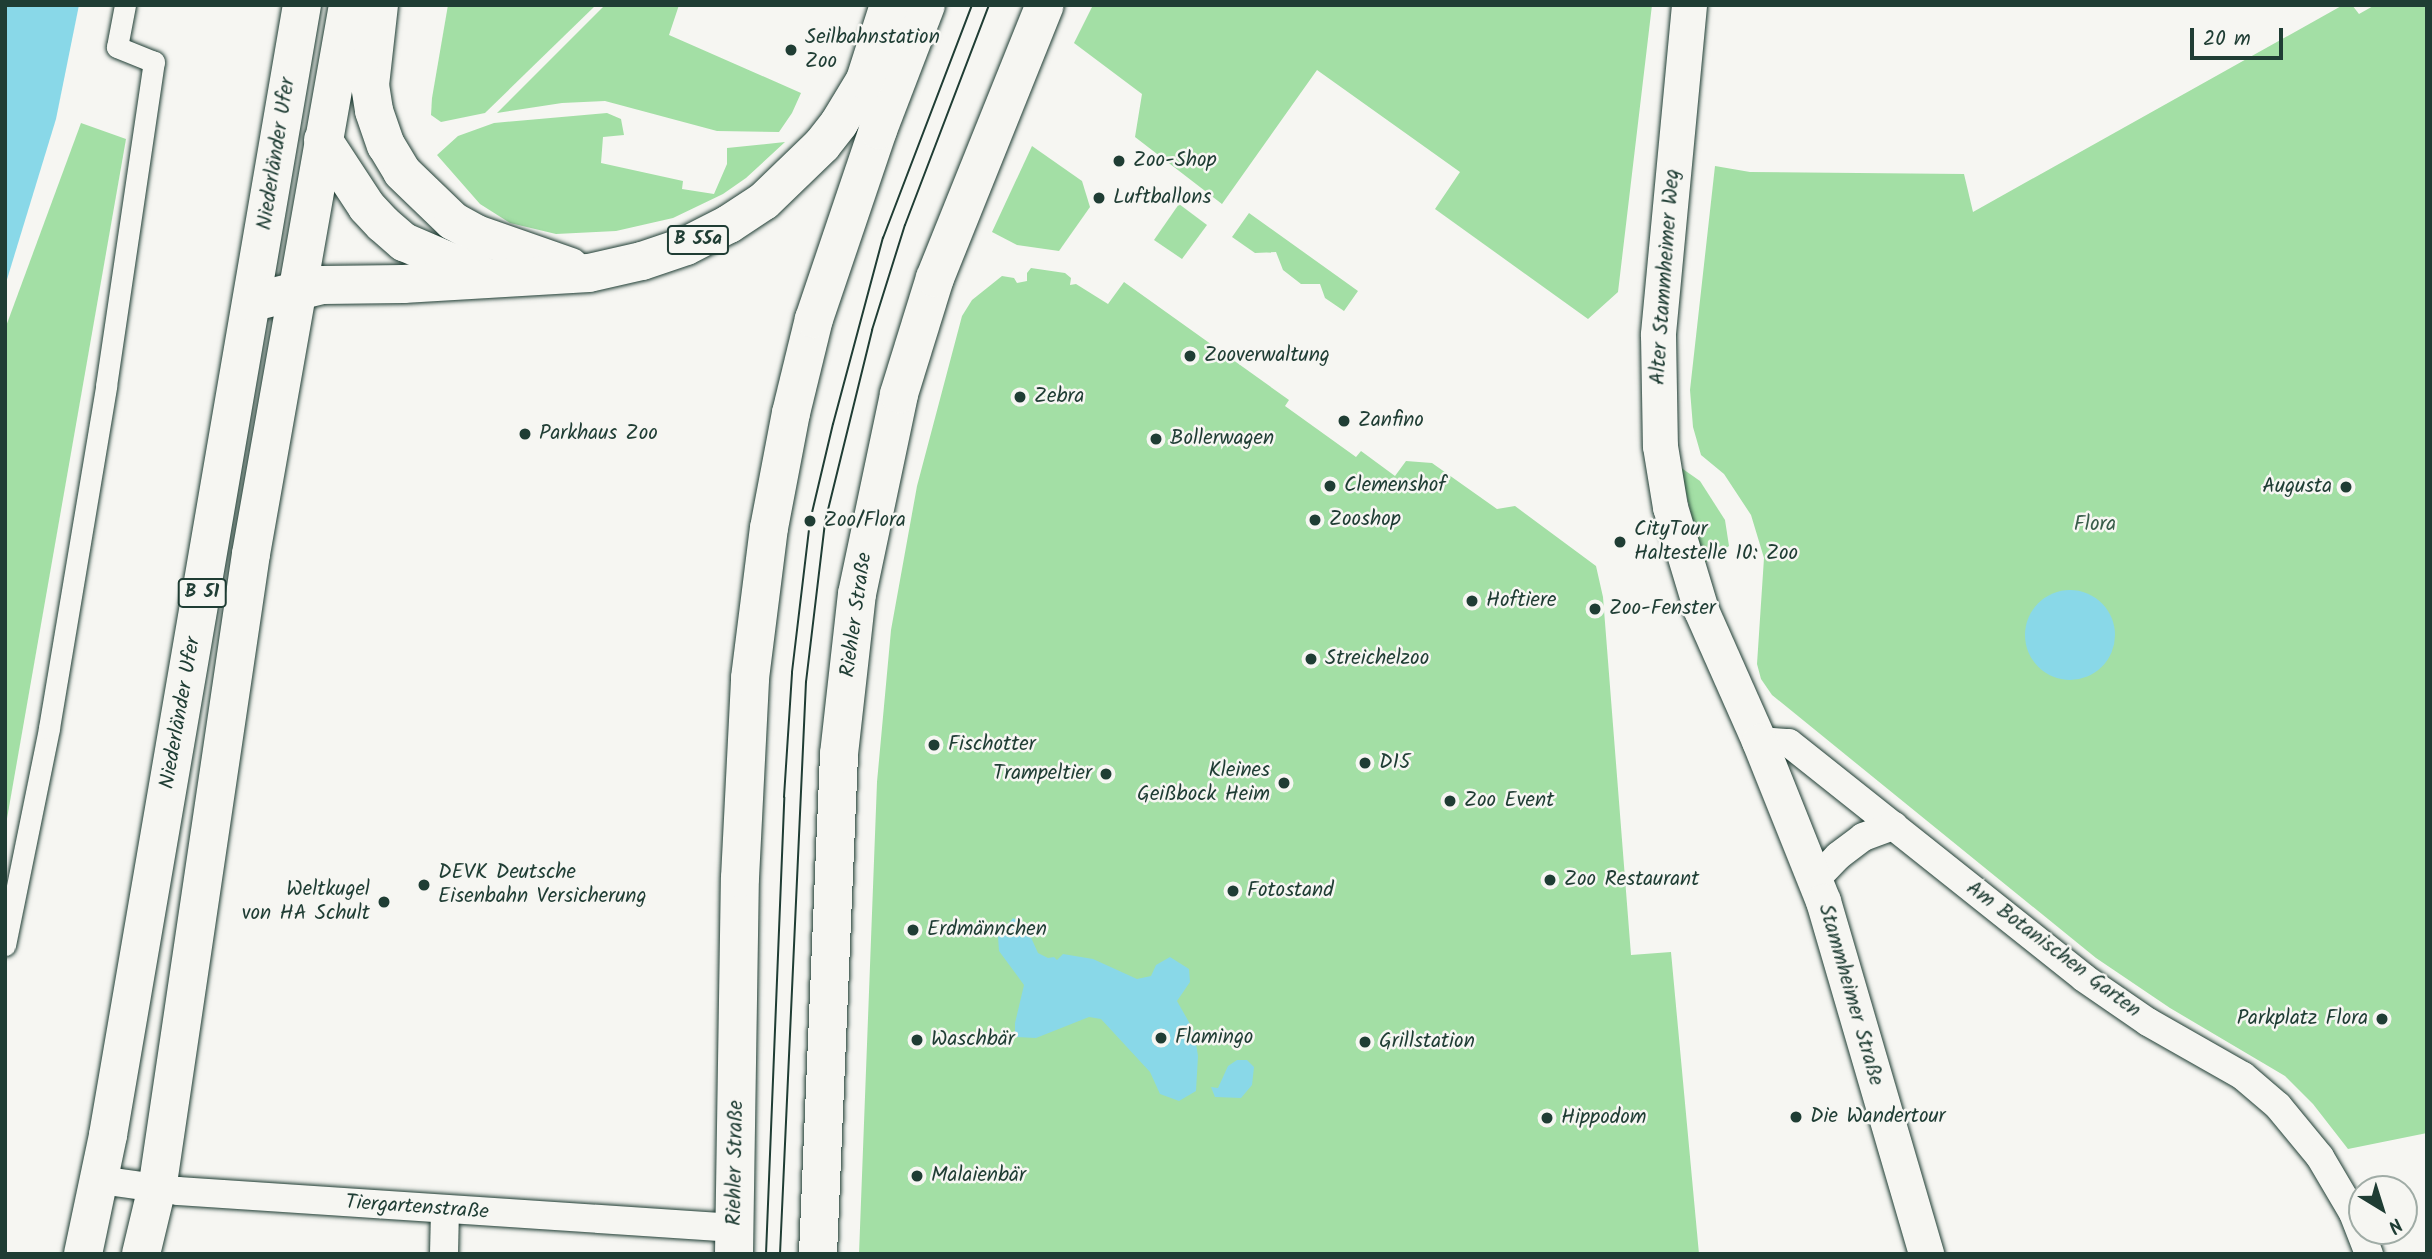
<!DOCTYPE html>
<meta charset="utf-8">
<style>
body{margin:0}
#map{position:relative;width:2432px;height:1259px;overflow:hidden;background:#f6f6f2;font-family:Kalam,sans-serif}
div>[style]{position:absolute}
.green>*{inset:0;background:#a3dfa5}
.water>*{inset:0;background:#89d8e8}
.round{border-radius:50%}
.roads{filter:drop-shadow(0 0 2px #1f3d34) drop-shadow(0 0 2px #1f3d34)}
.pedestrian>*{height:21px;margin:-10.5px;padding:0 10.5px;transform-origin:10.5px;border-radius:10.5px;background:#f6f6f2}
.minor>*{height:28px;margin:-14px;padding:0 14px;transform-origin:14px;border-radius:14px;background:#f6f6f2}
.tertiary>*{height:35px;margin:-17.5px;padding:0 17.5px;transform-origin:17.5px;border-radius:17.5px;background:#f6f6f2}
.secondary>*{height:38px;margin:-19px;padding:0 19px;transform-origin:19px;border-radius:19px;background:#f6f6f2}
.primary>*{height:38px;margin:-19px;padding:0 19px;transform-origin:19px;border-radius:19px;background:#f6f6f2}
.trunk>*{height:38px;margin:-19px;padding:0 19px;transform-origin:19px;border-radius:19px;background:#f6f6f2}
.tram>*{height:2px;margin:-1px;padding:0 1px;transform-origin:1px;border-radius:1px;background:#1f3d34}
.dots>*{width:19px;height:19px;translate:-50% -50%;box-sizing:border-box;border:4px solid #f6f6f2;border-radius:50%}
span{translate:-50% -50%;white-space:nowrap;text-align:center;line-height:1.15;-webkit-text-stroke:5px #f6f6f2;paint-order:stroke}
.shield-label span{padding:2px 5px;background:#f6f6f2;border:2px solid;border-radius:5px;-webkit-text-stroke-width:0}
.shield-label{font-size:19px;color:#1f3d34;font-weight:700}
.poi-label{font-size:21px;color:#1f3d34}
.left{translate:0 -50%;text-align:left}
.right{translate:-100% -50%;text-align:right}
.street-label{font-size:21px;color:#1f3d34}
.park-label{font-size:21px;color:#395d4b}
.frame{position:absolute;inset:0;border:7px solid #1f3d34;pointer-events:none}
.north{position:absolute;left:2348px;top:1175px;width:70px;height:70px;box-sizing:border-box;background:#f6f6f2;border:2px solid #a0aca6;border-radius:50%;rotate:142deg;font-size:19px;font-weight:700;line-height:28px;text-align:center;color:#1f3d34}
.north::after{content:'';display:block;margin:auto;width:24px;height:32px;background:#1f3d34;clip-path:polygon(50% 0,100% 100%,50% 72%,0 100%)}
.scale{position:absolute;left:2190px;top:28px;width:93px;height:32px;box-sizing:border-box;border:4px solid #1f3d34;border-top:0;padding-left:9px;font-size:21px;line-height:24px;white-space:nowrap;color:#1f3d34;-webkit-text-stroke:5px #f6f6f2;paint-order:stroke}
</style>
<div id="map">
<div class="green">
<div style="clip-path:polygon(448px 5px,596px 5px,485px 113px,441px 122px,431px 115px,432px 98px)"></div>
<div style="clip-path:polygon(605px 5px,679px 5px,669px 35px,801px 93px,792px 113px,779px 132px,717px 131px,605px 101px,562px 103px,497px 113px)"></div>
<div style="clip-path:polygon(1093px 5px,1652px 5px,1618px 292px,1588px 319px,1435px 209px,1460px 172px,1317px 70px,1222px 204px,1135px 137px,1142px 94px,1074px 43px)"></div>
<div style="clip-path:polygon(2343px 5px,2352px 5px,2359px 14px,2375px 5px,2427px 5px,2427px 1133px,2348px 1149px,2313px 1104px,2285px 1076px,2170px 1008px,2096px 958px,1772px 695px,1761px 679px,1757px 664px,1764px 558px,1751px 515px,1724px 474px,1701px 455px,1693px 427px,1690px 390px,1715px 166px,1750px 172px,1964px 174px,1973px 212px)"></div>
<div style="clip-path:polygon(607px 113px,621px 119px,624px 135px,603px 137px,601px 163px,683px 181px,682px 189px,714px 194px,727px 164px,727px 148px,785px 142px,746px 178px,723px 194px,673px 218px,616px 231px,556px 234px,510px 223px,480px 204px,437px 155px,458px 136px,494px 123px)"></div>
<div style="clip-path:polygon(81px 123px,126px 139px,5px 830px,5px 329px)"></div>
<div style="clip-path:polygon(1032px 146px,1082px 181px,1090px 207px,1059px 251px,1017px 245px,992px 232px)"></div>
<div style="clip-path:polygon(1179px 204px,1207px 225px,1182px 259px,1154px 240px)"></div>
<div style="clip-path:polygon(1249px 213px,1358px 291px,1344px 311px,1325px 298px,1320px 284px,1301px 284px,1283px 270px,1276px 252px,1255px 253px,1232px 237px)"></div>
<div style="clip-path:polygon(1031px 268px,1065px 273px,1071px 278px,1070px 285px,1076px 284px,1108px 304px,1124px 282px,1289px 400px,1285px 406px,1356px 457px,1361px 451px,1395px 476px,1406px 461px,1432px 463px,1497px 509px,1515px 506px,1596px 566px,1603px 597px,1631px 955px,1671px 952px,1699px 1254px,859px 1254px,877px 782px,891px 630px,917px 486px,962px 316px,972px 300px,1002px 276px,1014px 278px,1017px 283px,1027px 281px,1027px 273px)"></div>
<div style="clip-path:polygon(1680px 467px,1700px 481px,1725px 520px,1729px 546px,1703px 564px)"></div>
</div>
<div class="water">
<div style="clip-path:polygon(5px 5px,79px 5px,56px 119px,5px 286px)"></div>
<div class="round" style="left:2025px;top:590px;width:90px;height:90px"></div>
<div style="clip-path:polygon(1013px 918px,1025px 924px,1038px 953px,1048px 958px,1054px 957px,1057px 960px,1063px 954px,1093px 959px,1137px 979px,1151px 976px,1156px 965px,1170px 957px,1189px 969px,1190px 982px,1177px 1001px,1194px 1031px,1198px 1056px,1196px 1091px,1179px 1101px,1160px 1094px,1150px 1072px,1101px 1019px,1089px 1017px,1036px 1038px,1015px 1037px,1015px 1023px,1024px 985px,999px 951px,998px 937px)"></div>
<div style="clip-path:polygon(1237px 1060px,1247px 1060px,1254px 1067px,1252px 1085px,1241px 1098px,1215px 1097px,1211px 1087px,1218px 1088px,1228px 1066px)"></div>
</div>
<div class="roads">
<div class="pedestrian">
<div style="left:5px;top:945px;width:221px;rotate:-78.5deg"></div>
<div style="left:49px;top:728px;width:347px;rotate:-80.5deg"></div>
<div style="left:106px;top:386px;width:328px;rotate:-81.6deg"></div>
<div style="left:154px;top:62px;width:40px;rotate:-158deg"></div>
<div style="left:117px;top:47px;width:43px;rotate:-79.2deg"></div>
</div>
<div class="minor">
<div style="left:1759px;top:741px;width:30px;rotate:4deg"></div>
<div style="left:1789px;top:743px;width:377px;rotate:38.5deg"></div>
<div style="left:2084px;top:978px;width:78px;rotate:34.5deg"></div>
<div style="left:2148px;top:1022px;width:109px;rotate:29.6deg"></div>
<div style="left:2243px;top:1076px;width:46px;rotate:40.6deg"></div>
<div style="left:2278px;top:1106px;width:66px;rotate:50.5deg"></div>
<div style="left:2320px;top:1157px;width:65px;rotate:59.5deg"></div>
<div style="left:2353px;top:1213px;width:44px;rotate:68.7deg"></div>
<div style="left:1815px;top:880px;width:33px;rotate:-46deg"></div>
<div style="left:1838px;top:856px;width:31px;rotate:-37deg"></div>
<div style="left:1863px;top:837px;width:33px;rotate:-20deg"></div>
<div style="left:100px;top:1180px;width:79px;rotate:8deg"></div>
<div style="left:178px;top:1191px;width:558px;rotate:3.8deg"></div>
<div style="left:444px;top:1254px;width:43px;rotate:-88.7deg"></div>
</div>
<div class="tertiary">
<div style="left:1689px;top:5px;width:331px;rotate:95.4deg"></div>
<div style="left:1658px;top:335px;width:111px;rotate:89deg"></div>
<div style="left:1660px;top:446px;width:62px;rotate:80.7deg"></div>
<div style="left:1670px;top:507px;width:108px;rotate:73.2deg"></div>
<div style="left:1701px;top:610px;width:143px;rotate:66.1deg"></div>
<div style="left:1759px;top:741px;width:172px;rotate:68.2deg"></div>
<div style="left:1823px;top:901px;width:368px;rotate:73.7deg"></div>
</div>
<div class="secondary">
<div style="left:734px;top:1254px;width:376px;rotate:-89.1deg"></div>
<div style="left:740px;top:878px;width:200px;rotate:-87.1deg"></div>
<div style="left:750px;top:678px;width:151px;rotate:-82.8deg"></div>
<div style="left:769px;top:528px;width:117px;rotate:-79.2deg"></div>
<div style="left:791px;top:413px;width:97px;rotate:-76.3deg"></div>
<div style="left:814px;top:319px;width:200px;rotate:-71.3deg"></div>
<div style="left:878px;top:130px;width:134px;rotate:-69deg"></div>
<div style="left:818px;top:1254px;width:500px;rotate:-87.59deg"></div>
<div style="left:839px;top:754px;width:161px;rotate:-83.6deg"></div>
<div style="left:857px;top:594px;width:204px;rotate:-78.1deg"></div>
<div style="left:899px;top:394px;width:121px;rotate:-72.8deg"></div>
<div style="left:935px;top:278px;width:294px;rotate:-68.1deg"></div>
</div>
<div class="primary">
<div style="left:83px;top:1254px;width:122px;rotate:-78.1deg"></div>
<div style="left:108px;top:1135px;width:1147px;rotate:-80.26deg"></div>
<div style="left:141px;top:1254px;width:73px;rotate:-76.5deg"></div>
<div style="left:158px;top:1183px;width:636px;rotate:-81.59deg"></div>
<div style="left:251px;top:554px;width:558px;rotate:-79.98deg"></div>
</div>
<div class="trunk">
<div style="left:379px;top:5px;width:81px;rotate:96.4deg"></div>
<div style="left:370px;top:85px;width:26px;rotate:81deg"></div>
<div style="left:374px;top:111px;width:36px;rotate:71deg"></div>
<div style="left:386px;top:145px;width:31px;rotate:59deg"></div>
<div style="left:402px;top:172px;width:71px;rotate:43.9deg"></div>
<div style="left:453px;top:221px;width:26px;rotate:29deg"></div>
<div style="left:476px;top:234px;width:100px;rotate:19.3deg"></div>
<div style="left:323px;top:140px;width:80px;rotate:56.7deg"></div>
<div style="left:367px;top:207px;width:23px;rotate:47deg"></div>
<div style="left:383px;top:224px;width:28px;rotate:41deg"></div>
<div style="left:404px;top:242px;width:86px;rotate:23.3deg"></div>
<div style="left:253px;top:302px;width:71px;rotate:-13.8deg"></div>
<div style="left:322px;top:285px;width:81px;rotate:-0.7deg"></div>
<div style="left:403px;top:284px;width:186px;rotate:-3.4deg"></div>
<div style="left:589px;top:273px;width:54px;rotate:-12.8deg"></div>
<div style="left:642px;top:261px;width:46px;rotate:-18.8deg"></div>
<div style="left:686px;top:246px;width:48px;rotate:-27.1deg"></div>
<div style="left:729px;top:224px;width:42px;rotate:-33.3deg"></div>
<div style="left:764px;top:201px;width:81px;rotate:-44deg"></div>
<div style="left:822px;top:145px;width:28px;rotate:-52deg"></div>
<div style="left:839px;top:123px;width:50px;rotate:-58.8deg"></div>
<div style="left:865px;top:80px;width:79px;rotate:-72.3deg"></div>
</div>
</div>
<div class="tram">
<div style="left:766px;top:1254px;width:457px;rotate:-87.7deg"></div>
<div style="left:784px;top:797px;width:125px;rotate:-86.3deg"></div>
<div style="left:792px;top:672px;width:152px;rotate:-83.2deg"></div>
<div style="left:810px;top:521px;width:100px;rotate:-76.7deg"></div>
<div style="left:833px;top:424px;width:193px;rotate:-75deg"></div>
<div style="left:883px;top:238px;width:249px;rotate:-69.1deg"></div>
<div style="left:780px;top:1254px;width:573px;rotate:-87.4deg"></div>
<div style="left:806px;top:682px;width:161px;rotate:-83.2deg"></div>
<div style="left:825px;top:522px;width:198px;rotate:-76.2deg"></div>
<div style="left:872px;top:330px;width:110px;rotate:-72.6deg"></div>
<div style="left:905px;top:225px;width:235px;rotate:-69.1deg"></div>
</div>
<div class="dots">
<div style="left:791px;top:50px;background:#1f3d34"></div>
<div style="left:1119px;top:161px;background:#1f3d34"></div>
<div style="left:1099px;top:198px;background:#1f3d34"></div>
<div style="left:1190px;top:356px;background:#1f3d34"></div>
<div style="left:1020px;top:397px;background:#1f3d34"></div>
<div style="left:1344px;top:421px;background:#1f3d34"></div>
<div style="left:525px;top:434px;background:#1f3d34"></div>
<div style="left:1156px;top:439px;background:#1f3d34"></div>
<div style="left:1330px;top:486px;background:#1f3d34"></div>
<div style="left:2346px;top:487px;background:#1f3d34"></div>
<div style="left:1315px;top:520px;background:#1f3d34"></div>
<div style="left:810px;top:521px;background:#1f3d34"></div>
<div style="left:1620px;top:542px;background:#1f3d34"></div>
<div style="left:1472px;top:601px;background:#1f3d34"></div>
<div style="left:1595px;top:609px;background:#1f3d34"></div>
<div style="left:1311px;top:659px;background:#1f3d34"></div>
<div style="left:934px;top:745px;background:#1f3d34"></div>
<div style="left:1365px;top:763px;background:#1f3d34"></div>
<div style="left:1106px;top:774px;background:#1f3d34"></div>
<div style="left:1284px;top:783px;background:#1f3d34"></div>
<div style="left:1450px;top:801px;background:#1f3d34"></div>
<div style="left:1550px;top:880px;background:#1f3d34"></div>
<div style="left:424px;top:885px;background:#1f3d34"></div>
<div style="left:1233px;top:891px;background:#1f3d34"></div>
<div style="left:384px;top:902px;background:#1f3d34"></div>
<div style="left:913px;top:930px;background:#1f3d34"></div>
<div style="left:2382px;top:1019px;background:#1f3d34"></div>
<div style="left:1161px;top:1038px;background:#1f3d34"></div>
<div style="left:917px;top:1040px;background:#1f3d34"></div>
<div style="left:1365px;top:1042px;background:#1f3d34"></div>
<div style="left:1796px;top:1117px;background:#1f3d34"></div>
<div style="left:1547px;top:1118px;background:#1f3d34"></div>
<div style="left:917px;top:1176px;background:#1f3d34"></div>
</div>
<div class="shield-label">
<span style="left:698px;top:240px">B 55a</span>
<span style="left:202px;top:593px">B 51</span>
</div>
<div class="poi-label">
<span class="left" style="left:805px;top:50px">Seilbahnstation<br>Zoo</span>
<span class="left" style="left:1133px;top:161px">Zoo-Shop</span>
<span class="left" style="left:1113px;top:198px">Luftballons</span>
<span class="left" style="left:1204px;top:356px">Zooverwaltung</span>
<span class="left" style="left:1034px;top:397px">Zebra</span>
<span class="left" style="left:1358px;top:421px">Zanfino</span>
<span class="left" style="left:539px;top:434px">Parkhaus Zoo</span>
<span class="left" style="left:1170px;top:439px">Bollerwagen</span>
<span class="left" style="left:1344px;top:486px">Clemenshof</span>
<span class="right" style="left:2332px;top:487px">Augusta</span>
<span class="left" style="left:1329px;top:520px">Zooshop</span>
<span class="left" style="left:824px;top:521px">Zoo/Flora</span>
<span class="left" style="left:1634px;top:542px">CityTour<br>Haltestelle 10: Zoo</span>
<span class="left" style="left:1486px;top:601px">Hoftiere</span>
<span class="left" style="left:1609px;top:609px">Zoo-Fenster</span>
<span class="left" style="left:1325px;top:659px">Streichelzoo</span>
<span class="left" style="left:948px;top:745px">Fischotter</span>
<span class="left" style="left:1379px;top:763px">D15</span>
<span class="right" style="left:1270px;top:783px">Kleines<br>Geißbock Heim</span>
<span class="right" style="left:1092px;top:774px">Trampeltier</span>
<span class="left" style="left:1464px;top:801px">Zoo Event</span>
<span class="left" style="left:438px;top:885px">DEVK Deutsche<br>Eisenbahn Versicherung</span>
<span class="left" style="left:1564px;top:880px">Zoo Restaurant</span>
<span class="right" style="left:370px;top:902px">Weltkugel<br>von HA Schult</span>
<span class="left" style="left:1247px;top:891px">Fotostand</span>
<span class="left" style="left:927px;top:930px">Erdmännchen</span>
<span class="right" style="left:2368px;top:1019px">Parkplatz Flora</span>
<span class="left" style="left:1175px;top:1038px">Flamingo</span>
<span class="left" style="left:931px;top:1040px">Waschbär</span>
<span class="left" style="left:1379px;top:1042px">Grillstation</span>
<span class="left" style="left:1810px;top:1117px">Die Wandertour</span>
<span class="left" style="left:1561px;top:1118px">Hippodom</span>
<span class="left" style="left:931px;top:1176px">Malaienbär</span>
</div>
<div class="street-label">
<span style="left:277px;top:154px;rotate:-81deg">Niederländer Ufer</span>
<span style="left:1666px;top:277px;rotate:-86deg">Alter Stammheimer Weg</span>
<span style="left:857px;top:615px;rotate:-82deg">Riehler Straße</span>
<span style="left:181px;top:713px;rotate:-80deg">Niederländer Ufer</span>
<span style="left:2053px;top:950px;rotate:37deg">Am Botanischen Garten</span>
<span style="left:1850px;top:995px;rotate:74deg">Stammheimer Straße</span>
<span style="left:736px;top:1163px;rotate:-89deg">Riehler Straße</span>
<span style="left:417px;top:1208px;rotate:4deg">Tiergartenstraße</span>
</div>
<div class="park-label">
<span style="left:2095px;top:525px">Flora</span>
</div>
<div class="frame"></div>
<div class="north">N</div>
<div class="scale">20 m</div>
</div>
